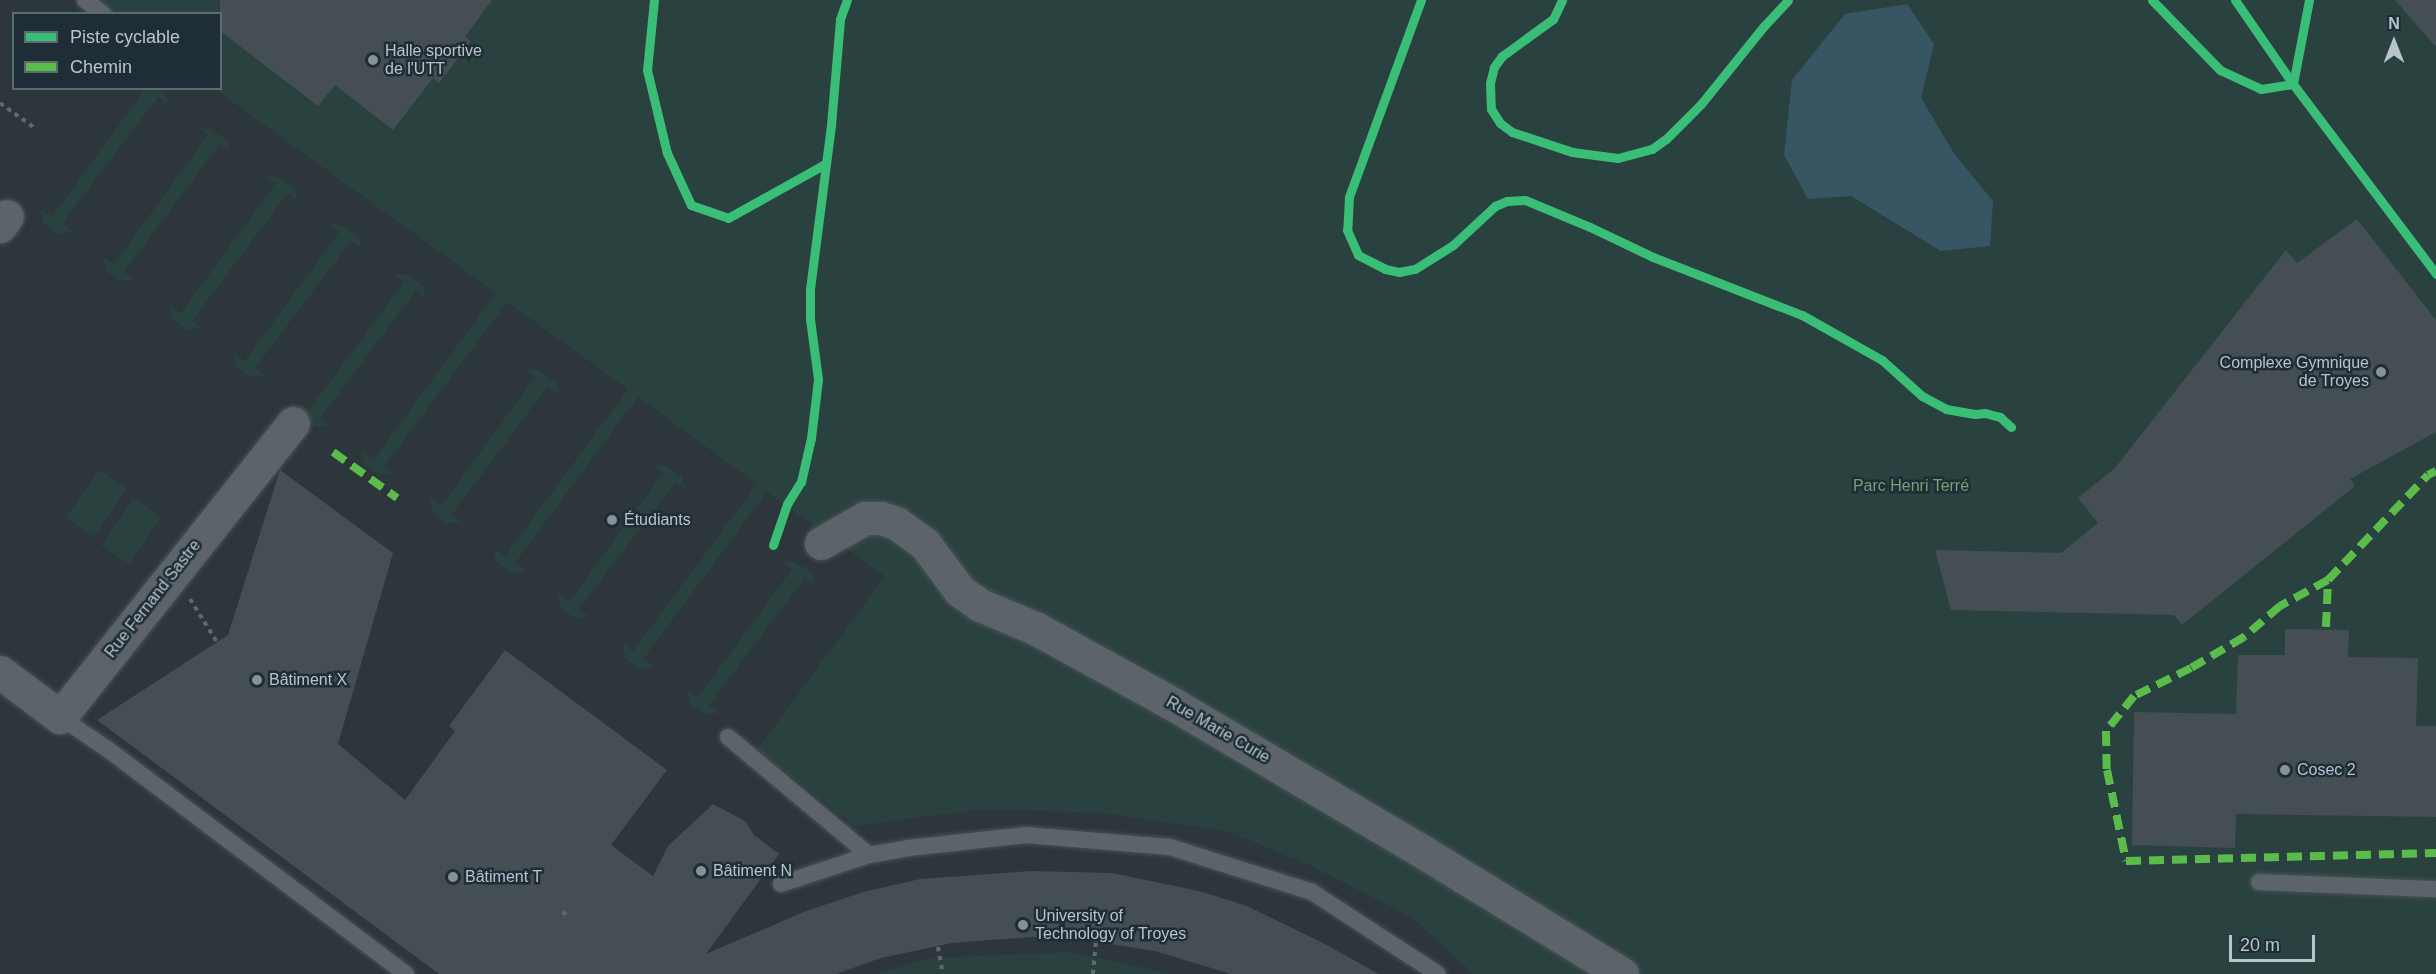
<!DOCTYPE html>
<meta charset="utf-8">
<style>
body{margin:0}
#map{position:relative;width:2436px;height:974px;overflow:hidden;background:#2c363b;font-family:Helvetica,sans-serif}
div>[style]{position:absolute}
.green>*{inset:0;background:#29423f}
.water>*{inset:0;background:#385564}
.building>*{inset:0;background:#454e52}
.path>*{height:4px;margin-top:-2px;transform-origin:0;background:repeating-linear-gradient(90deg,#60686c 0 4.5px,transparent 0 9px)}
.roads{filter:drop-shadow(0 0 2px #4a5155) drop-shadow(0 0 2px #4a5155)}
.service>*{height:16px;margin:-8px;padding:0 8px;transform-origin:8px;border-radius:8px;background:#5c6469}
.minor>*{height:33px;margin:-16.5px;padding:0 16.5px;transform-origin:16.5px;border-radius:16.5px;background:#5c6469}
.quiet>*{height:8px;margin-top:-4px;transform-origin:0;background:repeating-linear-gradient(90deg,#5cbc4b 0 15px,transparent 0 23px)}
.cycleway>*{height:9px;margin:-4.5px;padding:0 4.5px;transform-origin:4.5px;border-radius:4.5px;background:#3abd76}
.dots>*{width:16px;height:16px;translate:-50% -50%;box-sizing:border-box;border:3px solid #1f2e36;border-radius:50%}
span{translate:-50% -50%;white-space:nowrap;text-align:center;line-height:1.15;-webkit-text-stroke:5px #1f2e36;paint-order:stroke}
.poi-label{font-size:16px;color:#b7c4cb}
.left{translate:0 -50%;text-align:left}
.right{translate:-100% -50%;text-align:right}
.park-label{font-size:16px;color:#75a175}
.street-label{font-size:16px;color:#b7c4cb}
.legend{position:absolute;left:12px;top:12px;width:210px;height:78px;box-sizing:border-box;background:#1f2e36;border:2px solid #5c6a72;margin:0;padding:8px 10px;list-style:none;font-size:18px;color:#b7c4cb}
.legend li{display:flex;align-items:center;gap:12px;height:30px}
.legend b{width:30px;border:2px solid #5c6a72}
.north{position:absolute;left:2364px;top:12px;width:60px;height:60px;-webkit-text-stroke:4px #1f2e36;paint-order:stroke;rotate:0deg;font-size:16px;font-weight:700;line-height:24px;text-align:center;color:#b7c4cb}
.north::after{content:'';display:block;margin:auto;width:21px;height:27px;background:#b7c4cb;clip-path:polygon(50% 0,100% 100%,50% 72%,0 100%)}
.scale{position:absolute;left:2229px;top:935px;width:86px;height:27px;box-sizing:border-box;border:3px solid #b7c4cb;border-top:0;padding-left:8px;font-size:18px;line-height:21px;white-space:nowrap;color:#b7c4cb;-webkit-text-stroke:4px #1f2e36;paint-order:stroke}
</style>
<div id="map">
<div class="green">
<div style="clip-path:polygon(96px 0,2436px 0,2436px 974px,1474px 974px,1413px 918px,1311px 866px,1227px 831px,1102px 813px,984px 809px,855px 826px,757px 750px,885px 576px,767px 492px,644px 658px,655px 667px,639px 668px,625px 658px,622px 643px,633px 651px,757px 484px,638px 397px,515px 563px,526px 571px,511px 572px,497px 563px,493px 548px,505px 556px,628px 389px,507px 302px,384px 467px,395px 474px,380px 475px,366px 466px,362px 451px,374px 459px,496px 293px,215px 89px,220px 88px,220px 14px,114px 13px)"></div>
<div style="clip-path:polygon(145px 89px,159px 89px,165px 93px,169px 104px,158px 97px,62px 224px,73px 232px,58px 234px,44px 224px,40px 209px,52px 217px)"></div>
<div style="clip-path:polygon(199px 128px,210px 129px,227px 140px,231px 151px,220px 144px,124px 272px,135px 280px,120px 281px,106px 271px,102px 257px,114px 264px,208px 135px)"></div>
<div style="clip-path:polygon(266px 177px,278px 177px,295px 189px,298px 200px,288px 193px,192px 321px,202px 328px,187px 330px,173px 320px,169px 305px,181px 313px,275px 184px)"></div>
<div style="clip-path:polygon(330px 224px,341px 225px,358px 236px,362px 247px,351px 241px,255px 368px,266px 376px,251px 377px,236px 367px,233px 353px,245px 361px,339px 232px)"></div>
<div style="clip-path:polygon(394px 274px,406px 275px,423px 286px,426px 297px,416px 291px,320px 418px,331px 426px,315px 427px,301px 417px,298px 403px,309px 410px,404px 282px)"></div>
<div style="clip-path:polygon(526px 370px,538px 370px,555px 382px,558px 393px,548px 386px,452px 514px,462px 522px,447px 523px,433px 513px,429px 498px,441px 506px,535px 377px)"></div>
<div style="clip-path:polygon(654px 466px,665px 466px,682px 477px,686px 489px,676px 482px,579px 609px,590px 617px,575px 618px,561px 609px,557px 594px,569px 602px,663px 473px)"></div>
<div style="clip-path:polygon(99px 470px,127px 489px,94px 536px,66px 517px)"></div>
<div style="clip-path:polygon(133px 498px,161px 517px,129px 564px,101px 546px)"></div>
<div style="clip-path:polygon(783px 561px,795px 562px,812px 573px,815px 585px,805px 578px,709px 705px,719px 713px,704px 714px,690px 704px,686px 690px,698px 697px,792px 569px)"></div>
<div style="clip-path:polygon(1071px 952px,1172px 974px,877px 974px,930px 958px)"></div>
</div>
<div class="water">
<div style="clip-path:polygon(1907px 4px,1934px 44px,1921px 98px,1955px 155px,1993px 201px,1990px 246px,1941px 251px,1851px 196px,1808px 199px,1784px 155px,1792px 80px,1845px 14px)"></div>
</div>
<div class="building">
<div style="clip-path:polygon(220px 0,492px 0,465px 37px,471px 41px,439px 83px,433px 78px,393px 130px,335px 85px,318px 106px,220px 31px)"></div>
<div style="clip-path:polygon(2395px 0,2436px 0,2436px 47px)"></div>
<div style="clip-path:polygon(2357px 219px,2436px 320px,2436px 432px,2350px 479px,2355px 486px,2182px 625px,2174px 615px,1951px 610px,1935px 550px,2061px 553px,2098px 523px,2078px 498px,2115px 468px,2286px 250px,2297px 263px)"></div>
<div style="clip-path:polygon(280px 470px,393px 553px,338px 744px,405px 800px,455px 731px,449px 726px,505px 650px,667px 770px,611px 845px,653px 876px,668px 846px,713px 804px,745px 821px,754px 835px,779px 854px,706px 954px,806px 911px,863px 892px,920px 879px,1031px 871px,1112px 873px,1199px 891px,1247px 906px,1321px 942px,1379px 974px,1231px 974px,1155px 951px,1084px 940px,1031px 937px,952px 943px,881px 958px,836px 974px,439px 974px,97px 720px,228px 635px)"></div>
<div style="clip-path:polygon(2285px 629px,2349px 630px,2348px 657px,2418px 658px,2416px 726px,2436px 726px,2436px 817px,2236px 814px,2235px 848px,2132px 845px,2134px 712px,2236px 714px,2238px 655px,2285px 655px)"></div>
</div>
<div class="path">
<div style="left:0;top:103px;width:44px;rotate:35.8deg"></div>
<div style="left:190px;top:599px;width:51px;rotate:57.9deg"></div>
<div style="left:563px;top:915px;width:5px;rotate:-53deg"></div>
<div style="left:938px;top:947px;width:27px;rotate:80deg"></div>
<div style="left:1093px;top:974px;width:32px;rotate:-85deg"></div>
</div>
<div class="roads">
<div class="service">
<div style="left:85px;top:0;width:23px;rotate:38deg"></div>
<div style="left:60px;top:717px;width:60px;rotate:34.2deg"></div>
<div style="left:110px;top:751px;width:371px;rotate:37deg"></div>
<div style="left:728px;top:737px;width:184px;rotate:39.9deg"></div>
<div style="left:2259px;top:882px;width:177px;rotate:2.3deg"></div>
<div style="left:781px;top:884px;width:93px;rotate:-18.2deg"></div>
<div style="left:869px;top:855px;width:40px;rotate:-10deg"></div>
<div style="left:908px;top:848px;width:119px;rotate:-6.3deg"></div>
<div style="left:1026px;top:835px;width:144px;rotate:4.8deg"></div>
<div style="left:1170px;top:847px;width:149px;rotate:17.6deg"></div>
<div style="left:1312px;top:892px;width:150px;rotate:33.1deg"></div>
</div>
<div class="minor">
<div style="left:0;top:226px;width:12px;rotate:-55deg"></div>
<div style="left:821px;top:543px;width:51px;rotate:-29.6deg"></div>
<div style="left:865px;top:518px;width:16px"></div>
<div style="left:881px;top:518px;width:16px;rotate:18deg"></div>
<div style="left:896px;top:523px;width:36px;rotate:36deg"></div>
<div style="left:925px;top:544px;width:59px;rotate:53.3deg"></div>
<div style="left:960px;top:591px;width:24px;rotate:35deg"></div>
<div style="left:980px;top:605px;width:62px;rotate:22.8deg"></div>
<div style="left:1037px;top:629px;width:155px;rotate:28.9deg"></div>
<div style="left:1173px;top:704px;width:287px;rotate:30.6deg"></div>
<div style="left:1420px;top:850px;width:237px;rotate:31.5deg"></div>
<div style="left:0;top:672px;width:75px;rotate:36.9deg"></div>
<div style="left:60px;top:717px;width:375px;rotate:-51.6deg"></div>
</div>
</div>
<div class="quiet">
<div style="left:333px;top:452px;width:79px;rotate:35.7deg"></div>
<div style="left:2328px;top:580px;width:55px;rotate:151.6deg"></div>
<div style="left:2280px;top:606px;width:48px;rotate:139.3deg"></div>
<div style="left:2244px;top:637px;width:61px;rotate:149.7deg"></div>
<div style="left:2191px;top:668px;width:64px;rotate:153.8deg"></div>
<div style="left:2134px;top:696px;width:45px;rotate:128.7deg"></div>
<div style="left:2106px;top:731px;width:39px;rotate:89deg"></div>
<div style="left:2107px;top:770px;width:93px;rotate:78.2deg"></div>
<div style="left:2126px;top:861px;width:310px;rotate:-1.5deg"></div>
<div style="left:2326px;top:627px;width:47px;rotate:-87.6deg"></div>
<div style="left:2328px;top:580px;width:145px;rotate:-46.4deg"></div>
<div style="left:2428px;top:475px;width:9px;rotate:-27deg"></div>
</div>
<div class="cycleway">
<div style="left:654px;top:0;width:70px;rotate:95.7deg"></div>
<div style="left:647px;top:70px;width:85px;rotate:76.5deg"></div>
<div style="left:667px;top:153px;width:57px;rotate:65.2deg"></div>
<div style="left:691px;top:205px;width:39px;rotate:19deg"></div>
<div style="left:728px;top:218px;width:111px;rotate:-29.1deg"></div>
<div style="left:1421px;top:0;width:210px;rotate:110.1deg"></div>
<div style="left:1349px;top:197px;width:33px;rotate:93deg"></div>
<div style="left:1347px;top:230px;width:27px;rotate:66deg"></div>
<div style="left:1358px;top:255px;width:30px;rotate:27deg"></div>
<div style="left:1385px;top:269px;width:14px;rotate:12deg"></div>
<div style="left:1399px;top:272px;width:16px;rotate:-11deg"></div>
<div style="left:1415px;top:269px;width:45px;rotate:-32.3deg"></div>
<div style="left:1453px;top:245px;width:57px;rotate:-42.9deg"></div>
<div style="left:1495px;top:206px;width:13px;rotate:-23deg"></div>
<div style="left:1507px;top:201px;width:18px;rotate:-3deg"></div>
<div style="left:1525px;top:200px;width:70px;rotate:22.6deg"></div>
<div style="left:1590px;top:227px;width:70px;rotate:25.5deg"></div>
<div style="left:1653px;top:257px;width:160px;rotate:21.3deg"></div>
<div style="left:1802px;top:315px;width:92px;rotate:29.4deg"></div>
<div style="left:1882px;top:360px;width:54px;rotate:42deg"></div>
<div style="left:1922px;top:396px;width:27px;rotate:28deg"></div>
<div style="left:1946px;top:409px;width:29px;rotate:10deg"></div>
<div style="left:1975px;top:414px;width:10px;rotate:-6deg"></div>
<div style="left:1985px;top:413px;width:16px;rotate:15deg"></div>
<div style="left:2000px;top:417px;width:15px;rotate:42deg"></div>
<div style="left:1562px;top:0;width:21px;rotate:115deg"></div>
<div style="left:1553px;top:19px;width:63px;rotate:144deg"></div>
<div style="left:1502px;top:56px;width:14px;rotate:126deg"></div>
<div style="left:1494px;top:67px;width:16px;rotate:104deg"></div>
<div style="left:1490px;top:83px;width:26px;rotate:88deg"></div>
<div style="left:1491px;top:109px;width:17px;rotate:57deg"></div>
<div style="left:1500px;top:123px;width:15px;rotate:37deg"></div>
<div style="left:1512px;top:132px;width:63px;rotate:18.4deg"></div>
<div style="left:1572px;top:152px;width:46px;rotate:7.4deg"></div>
<div style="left:1618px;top:158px;width:35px;rotate:-15deg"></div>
<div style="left:1652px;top:149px;width:17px;rotate:-36deg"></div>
<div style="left:1666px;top:139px;width:49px;rotate:-45deg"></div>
<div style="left:1701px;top:104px;width:100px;rotate:-51.1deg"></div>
<div style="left:1764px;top:26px;width:35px;rotate:-47deg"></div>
<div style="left:2152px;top:0;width:98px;rotate:45.8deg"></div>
<div style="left:2220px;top:70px;width:45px;rotate:24.9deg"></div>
<div style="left:2261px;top:89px;width:32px;rotate:-9deg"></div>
<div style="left:2293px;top:84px;width:86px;rotate:-79.2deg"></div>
<div style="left:2235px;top:0;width:102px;rotate:55.4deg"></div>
<div style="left:2293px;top:84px;width:238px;rotate:53deg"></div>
<div style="left:773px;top:545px;width:43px;rotate:-71.1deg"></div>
<div style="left:787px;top:504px;width:26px;rotate:-58deg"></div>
<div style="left:801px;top:482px;width:45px;rotate:-77.2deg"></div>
<div style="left:811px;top:438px;width:59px;rotate:-83.2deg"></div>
<div style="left:818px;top:379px;width:61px;rotate:-97.6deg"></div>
<div style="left:810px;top:319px;width:30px;rotate:-90deg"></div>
<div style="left:810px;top:289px;width:165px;rotate:-82.7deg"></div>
<div style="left:831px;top:125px;width:106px;rotate:-85.1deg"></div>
<div style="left:840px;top:19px;width:20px;rotate:-70deg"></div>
</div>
<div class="dots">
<div style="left:373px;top:60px;background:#869299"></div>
<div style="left:2381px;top:372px;background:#869299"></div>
<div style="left:612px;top:520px;background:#869299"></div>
<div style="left:257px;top:680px;background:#869299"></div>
<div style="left:2285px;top:770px;background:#869299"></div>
<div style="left:701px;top:871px;background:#869299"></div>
<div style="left:453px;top:877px;background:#869299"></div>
<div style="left:1023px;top:925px;background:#869299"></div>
</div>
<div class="poi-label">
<span class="left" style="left:385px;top:60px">Halle sportive<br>de l'UTT</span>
<span class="right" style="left:2369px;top:372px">Complexe Gymnique<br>de Troyes</span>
<span class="left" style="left:624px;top:520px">Étudiants</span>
<span class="left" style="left:269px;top:680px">Bâtiment X</span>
<span class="left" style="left:2297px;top:770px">Cosec 2</span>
<span class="left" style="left:713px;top:871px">Bâtiment N</span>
<span class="left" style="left:465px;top:877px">Bâtiment T</span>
<span class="left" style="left:1035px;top:925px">University of<br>Technology of Troyes</span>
</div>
<div class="park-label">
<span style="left:1911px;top:486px">Parc Henri Terré</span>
</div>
<div class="street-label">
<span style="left:153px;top:599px;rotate:-52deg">Rue Fernand Sastre</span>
<span style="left:1218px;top:730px;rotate:30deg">Rue Marie Curie</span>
</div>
<ul class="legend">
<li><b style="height:8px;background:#3abd76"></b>Piste cyclable</li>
<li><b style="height:8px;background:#5cbc4b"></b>Chemin</li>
</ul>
<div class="north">N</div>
<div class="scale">20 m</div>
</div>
